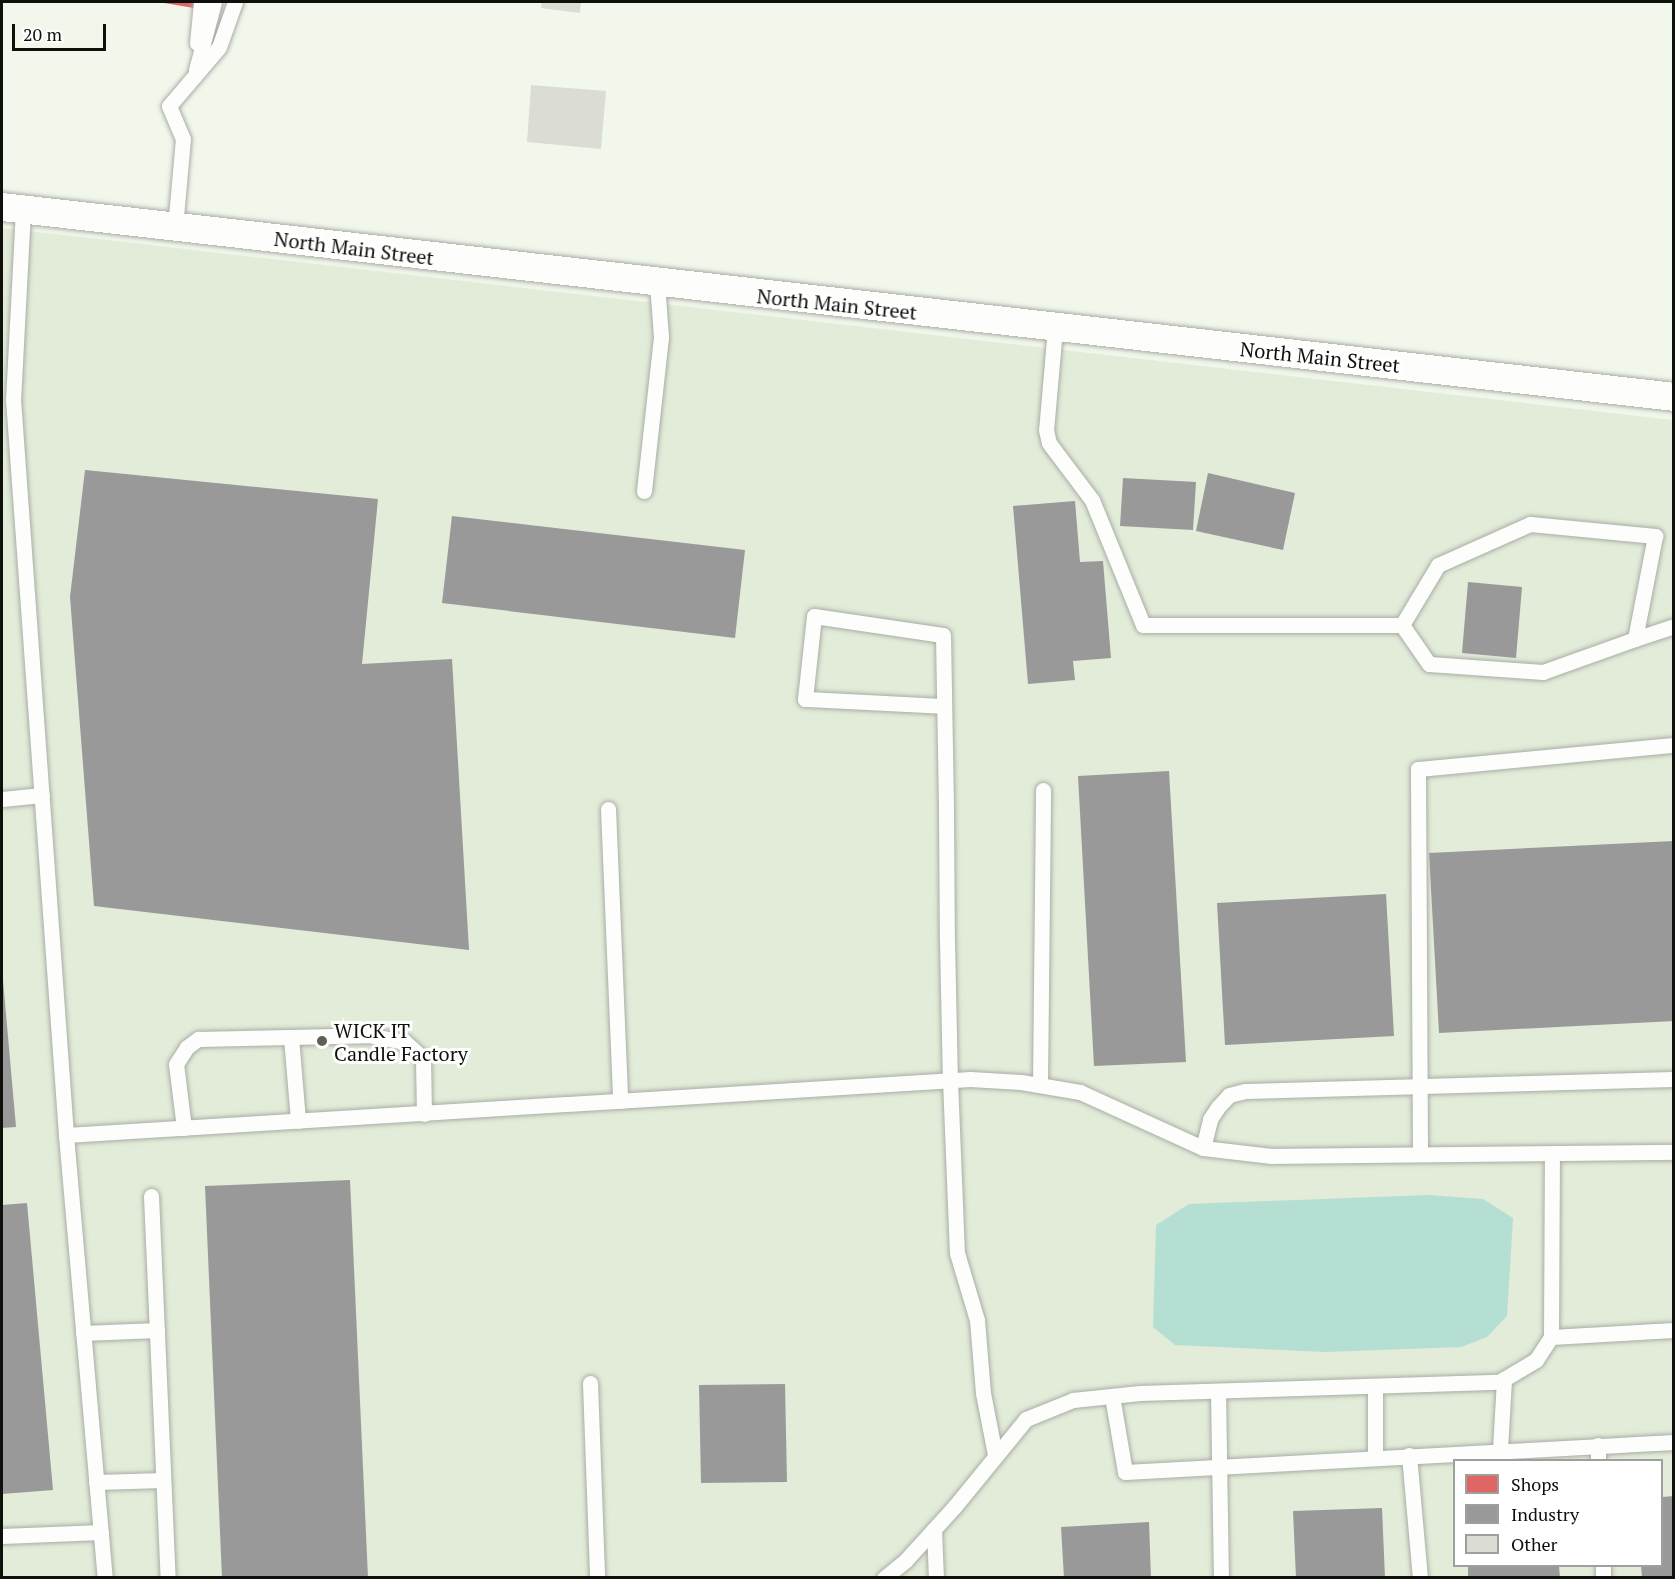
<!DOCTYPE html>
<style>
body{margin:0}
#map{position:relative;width:1675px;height:1579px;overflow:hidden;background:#f2f7ec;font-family:"PT Serif",serif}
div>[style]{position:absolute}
.built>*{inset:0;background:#e2ecd9}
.water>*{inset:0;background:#b5dfd2}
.shops>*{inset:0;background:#e06666}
.industry>*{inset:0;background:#999}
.building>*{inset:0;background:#dbddd4}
.roads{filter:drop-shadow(0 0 2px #a9ada5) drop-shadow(0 0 2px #a9ada5)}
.service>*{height:15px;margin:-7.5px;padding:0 7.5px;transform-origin:7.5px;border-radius:7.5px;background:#fdfefc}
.minor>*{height:28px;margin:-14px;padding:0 14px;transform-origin:14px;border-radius:14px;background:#fdfefc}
.dots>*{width:16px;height:16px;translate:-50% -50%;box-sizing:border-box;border:3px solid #fff;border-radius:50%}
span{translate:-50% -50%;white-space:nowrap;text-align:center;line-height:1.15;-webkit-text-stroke:6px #fff;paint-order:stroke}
.street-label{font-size:20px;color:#0e100a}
.poi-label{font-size:20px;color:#0e100a}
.left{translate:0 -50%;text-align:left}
.frame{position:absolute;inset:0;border:3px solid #0e100a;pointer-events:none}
.legend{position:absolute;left:1453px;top:1459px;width:210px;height:108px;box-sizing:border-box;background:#fff;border:2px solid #9f9f9d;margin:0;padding:8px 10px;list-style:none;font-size:18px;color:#0e100a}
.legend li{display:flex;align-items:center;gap:12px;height:30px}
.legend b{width:30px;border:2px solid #9f9f9d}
.scale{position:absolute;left:12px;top:24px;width:94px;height:27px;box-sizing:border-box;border:3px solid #0e100a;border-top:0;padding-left:8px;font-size:18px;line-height:21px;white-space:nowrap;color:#0e100a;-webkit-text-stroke:4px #fff;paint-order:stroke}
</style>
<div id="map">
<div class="built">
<div style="clip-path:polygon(evenodd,2px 228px,1673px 420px,1673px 1577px,2px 1578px,2px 228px,1454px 1460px,1662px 1460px,1662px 1566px,1454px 1566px,1454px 1460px)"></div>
</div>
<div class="water">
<div style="clip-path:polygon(1428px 1195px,1483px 1199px,1513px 1218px,1507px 1316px,1487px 1337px,1461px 1347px,1326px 1352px,1175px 1345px,1153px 1327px,1156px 1225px,1189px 1204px)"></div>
</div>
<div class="shops">
<div style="clip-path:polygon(158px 2px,195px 2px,194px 8px)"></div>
</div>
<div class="industry">
<div style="clip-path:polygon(85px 470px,378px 499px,362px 664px,452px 659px,469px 950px,94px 906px,70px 597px)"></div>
<div style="clip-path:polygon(1208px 473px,1295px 493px,1283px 550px,1196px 531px)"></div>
<div style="clip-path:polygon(1123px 478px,1196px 482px,1193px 530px,1120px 526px)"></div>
<div style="clip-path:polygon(1075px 501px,1080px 562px,1103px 561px,1111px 658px,1073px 661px,1075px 680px,1028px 684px,1013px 506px)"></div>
<div style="clip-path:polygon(452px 516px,745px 550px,735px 638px,442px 603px)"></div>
<div style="clip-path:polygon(1468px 582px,1522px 587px,1516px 658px,1462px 653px)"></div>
<div style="clip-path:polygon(1169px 771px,1186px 1062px,1094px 1066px,1078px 776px)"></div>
<div style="clip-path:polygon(1674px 841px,1674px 1021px,1439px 1033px,1429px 853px)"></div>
<div style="clip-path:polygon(1386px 894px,1394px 1036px,1225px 1045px,1217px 903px)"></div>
<div style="clip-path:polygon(2px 969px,16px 1127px,2px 1128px)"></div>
<div style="clip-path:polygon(350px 1180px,368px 1578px,222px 1578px,205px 1186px)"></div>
<div style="clip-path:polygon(27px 1203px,53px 1490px,2px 1494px,2px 1205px)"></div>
<div style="clip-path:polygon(785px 1384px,787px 1482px,701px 1483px,699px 1385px)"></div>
<div style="clip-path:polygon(1674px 1496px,1674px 1578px,1642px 1578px,1641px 1566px,1662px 1566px,1662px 1497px)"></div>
<div style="clip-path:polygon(1382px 1508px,1385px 1578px,1296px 1578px,1293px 1511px)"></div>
<div style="clip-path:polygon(1149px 1522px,1151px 1578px,1064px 1578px,1061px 1527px)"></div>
<div style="clip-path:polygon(1468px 1566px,1559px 1566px,1560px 1578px,1468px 1578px)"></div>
</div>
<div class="building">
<div style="clip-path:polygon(542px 2px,581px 2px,580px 13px,541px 8px)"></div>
<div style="clip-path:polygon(531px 85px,606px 91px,601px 149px,527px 142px)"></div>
</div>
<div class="roads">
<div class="service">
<div style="left:197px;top:43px;width:41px;rotate:-84.4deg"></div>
<div style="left:196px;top:70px;width:70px;rotate:-75.2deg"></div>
<div style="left:23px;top:210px;width:189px;rotate:93deg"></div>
<div style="left:13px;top:399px;width:738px;rotate:85.88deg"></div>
<div style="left:66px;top:1135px;width:445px;rotate:85deg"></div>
<div style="left:175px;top:228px;width:89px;rotate:-84.9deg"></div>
<div style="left:183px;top:139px;width:36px;rotate:-113deg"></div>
<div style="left:169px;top:106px;width:77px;rotate:-49.7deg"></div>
<div style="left:219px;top:47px;width:48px;rotate:-70.4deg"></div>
<div style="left:1055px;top:328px;width:102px;rotate:95deg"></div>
<div style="left:1046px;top:430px;width:13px;rotate:77deg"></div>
<div style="left:1049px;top:443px;width:71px;rotate:53deg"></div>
<div style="left:1092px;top:500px;width:135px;rotate:67.8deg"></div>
<div style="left:1143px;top:625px;width:259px"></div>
<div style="left:644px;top:491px;width:155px;rotate:-83.7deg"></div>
<div style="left:661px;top:337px;width:54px;rotate:-94.2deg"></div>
<div style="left:1530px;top:524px;width:126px;rotate:5.5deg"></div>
<div style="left:1655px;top:536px;width:105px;rotate:101deg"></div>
<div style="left:1635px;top:639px;width:98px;rotate:160.3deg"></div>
<div style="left:1543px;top:672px;width:114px;rotate:-176deg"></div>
<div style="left:1429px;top:664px;width:47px;rotate:-124.7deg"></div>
<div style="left:1402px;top:625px;width:70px;rotate:-59deg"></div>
<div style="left:1438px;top:565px;width:101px;rotate:-24deg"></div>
<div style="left:1635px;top:639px;width:41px;rotate:-18.4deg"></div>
<div style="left:944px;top:706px;width:139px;rotate:-177.1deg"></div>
<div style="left:805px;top:699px;width:83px;rotate:-83.8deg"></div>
<div style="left:814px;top:616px;width:130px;rotate:8.4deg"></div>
<div style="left:943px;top:635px;width:177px;rotate:89deg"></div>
<div style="left:946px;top:812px;width:128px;rotate:89.6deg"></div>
<div style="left:947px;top:940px;width:140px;rotate:88.8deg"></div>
<div style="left:950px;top:1080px;width:173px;rotate:87.7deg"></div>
<div style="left:957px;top:1253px;width:70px;rotate:73.4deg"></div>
<div style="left:977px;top:1320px;width:73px;rotate:85.3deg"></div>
<div style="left:983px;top:1393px;width:63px;rotate:79deg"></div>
<div style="left:2px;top:799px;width:40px;rotate:-5.7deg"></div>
<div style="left:608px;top:809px;width:292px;rotate:87.6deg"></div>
<div style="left:291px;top:1037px;width:84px;rotate:85.2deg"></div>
<div style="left:1040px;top:1085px;width:295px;rotate:-89.4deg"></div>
<div style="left:184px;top:1128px;width:64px;rotate:-97.1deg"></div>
<div style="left:176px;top:1064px;width:20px;rotate:-57deg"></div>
<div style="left:187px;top:1047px;width:14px;rotate:-36deg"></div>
<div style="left:198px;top:1039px;width:170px;rotate:-1.3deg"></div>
<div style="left:368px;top:1035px;width:38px;rotate:11deg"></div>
<div style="left:405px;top:1042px;width:24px;rotate:42deg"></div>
<div style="left:423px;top:1058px;width:56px;rotate:89deg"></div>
<div style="left:66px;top:1135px;width:906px;rotate:-3.54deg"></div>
<div style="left:970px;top:1079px;width:51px;rotate:3.4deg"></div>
<div style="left:1021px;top:1082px;width:60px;rotate:9.6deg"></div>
<div style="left:1080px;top:1092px;width:135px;rotate:24.5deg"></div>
<div style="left:1203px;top:1148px;width:69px;rotate:6.6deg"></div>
<div style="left:1272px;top:1156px;width:402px;rotate:-0.6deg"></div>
<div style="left:1203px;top:1148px;width:30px;rotate:-76deg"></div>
<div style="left:1210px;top:1119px;width:14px;rotate:-56deg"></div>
<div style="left:1218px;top:1107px;width:16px;rotate:-47deg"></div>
<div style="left:1229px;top:1095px;width:16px;rotate:-14deg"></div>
<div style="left:1245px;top:1091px;width:429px;rotate:-1.6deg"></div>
<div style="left:1420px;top:1154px;width:385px;rotate:-90.3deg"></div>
<div style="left:1418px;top:769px;width:257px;rotate:-5.4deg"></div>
<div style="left:151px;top:1196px;width:382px;rotate:87.5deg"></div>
<div style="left:83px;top:1333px;width:74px;rotate:-2.3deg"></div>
<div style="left:1551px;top:1337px;width:184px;rotate:-89.7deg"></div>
<div style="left:590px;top:1383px;width:195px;rotate:87.9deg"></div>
<div style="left:1218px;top:1391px;width:187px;rotate:89.1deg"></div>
<div style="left:1112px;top:1396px;width:77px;rotate:80.3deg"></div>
<div style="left:1125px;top:1472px;width:550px;rotate:-3.13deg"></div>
<div style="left:1598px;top:1445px;width:15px;rotate:90deg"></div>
<div style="left:1500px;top:1449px;width:70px;rotate:-86.7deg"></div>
<div style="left:1409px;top:1455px;width:123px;rotate:84.9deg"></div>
<div style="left:1375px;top:1457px;width:71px;rotate:-90deg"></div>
<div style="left:96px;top:1482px;width:67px;rotate:-1.7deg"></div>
<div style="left:934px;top:1529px;width:49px;rotate:87.7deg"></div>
<div style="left:2px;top:1536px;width:99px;rotate:-2.3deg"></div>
<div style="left:1603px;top:1566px;width:12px;rotate:90deg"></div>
<div style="left:884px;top:1578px;width:27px;rotate:-39deg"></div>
<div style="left:905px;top:1561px;width:74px;rotate:-47.7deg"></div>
<div style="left:955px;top:1506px;width:112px;rotate:-50.8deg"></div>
<div style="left:1026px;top:1419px;width:51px;rotate:-22deg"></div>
<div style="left:1073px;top:1400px;width:67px;rotate:-6deg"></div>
<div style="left:1140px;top:1393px;width:359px;rotate:-1.8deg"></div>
<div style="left:1499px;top:1382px;width:43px;rotate:-30.7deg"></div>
<div style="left:1536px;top:1360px;width:27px;rotate:-57deg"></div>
<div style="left:1551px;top:1337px;width:123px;rotate:-3.3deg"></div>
</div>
<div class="minor">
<div style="left:2px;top:207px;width:1683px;rotate:6.48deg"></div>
</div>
</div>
<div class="dots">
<div style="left:322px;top:1041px;background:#5e6159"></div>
</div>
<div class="street-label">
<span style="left:354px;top:248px;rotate:7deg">North Main Street</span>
<span style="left:837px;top:304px;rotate:6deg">North Main Street</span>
<span style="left:1320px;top:357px;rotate:6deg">North Main Street</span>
</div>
<div class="poi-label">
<span class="left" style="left:334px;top:1042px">WICK IT<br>Candle Factory</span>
</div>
<div class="frame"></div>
<ul class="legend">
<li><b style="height:16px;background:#e06666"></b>Shops</li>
<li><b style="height:16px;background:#999"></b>Industry</li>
<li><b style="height:16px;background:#dbddd4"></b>Other</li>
</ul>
<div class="scale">20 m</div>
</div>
